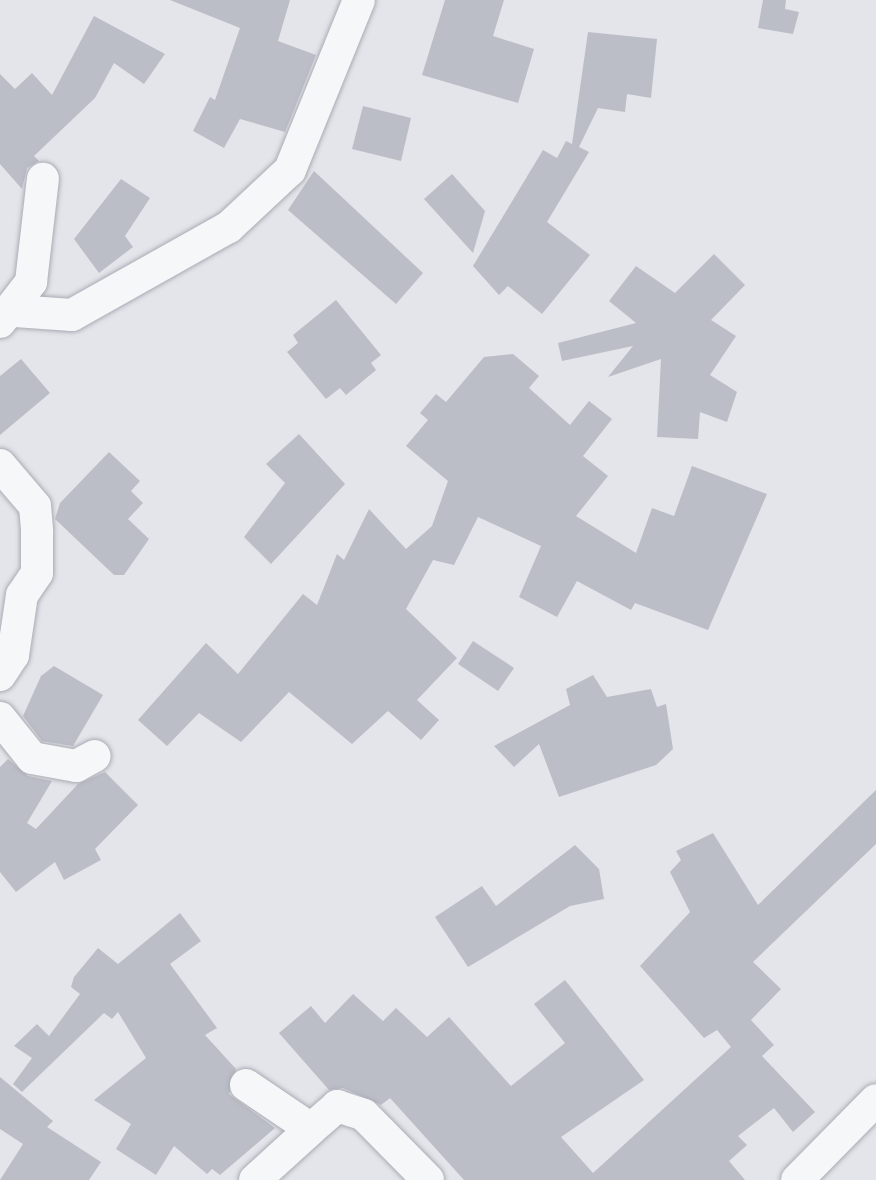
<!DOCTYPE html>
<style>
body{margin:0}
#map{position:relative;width:876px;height:1180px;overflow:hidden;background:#e4e5ea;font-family:"Source Sans 3",sans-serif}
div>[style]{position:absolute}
.building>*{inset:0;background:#bbbec7}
.roads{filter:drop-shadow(0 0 2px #a9abb4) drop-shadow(0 0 2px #a9abb4)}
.street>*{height:32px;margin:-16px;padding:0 16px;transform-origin:16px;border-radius:16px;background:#f6f7f9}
span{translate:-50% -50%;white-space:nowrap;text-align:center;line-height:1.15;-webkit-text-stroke:6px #f3f4f8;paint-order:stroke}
</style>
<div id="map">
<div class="building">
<div style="clip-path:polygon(170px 0,290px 0,278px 41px,316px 55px,285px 132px,240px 119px,224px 148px,193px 131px,210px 97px,215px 100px,240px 28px)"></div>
<div style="clip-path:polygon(445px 0,504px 0,493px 36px,534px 49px,518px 103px,422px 75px)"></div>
<div style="clip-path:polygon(763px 0,786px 0,785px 9px,799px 12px,793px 34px,758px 28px)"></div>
<div style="clip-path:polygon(94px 16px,165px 54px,144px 84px,114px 63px,95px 98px,34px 156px,39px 161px,27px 168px,22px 189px,0 164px,0 74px,15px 89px,32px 73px,52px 95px)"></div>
<div style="clip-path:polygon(588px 32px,657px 39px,651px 98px,627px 94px,625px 112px,598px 108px,579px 147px,589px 152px,547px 222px,590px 255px,542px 314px,508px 286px,499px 295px,473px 266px,543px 150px,557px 158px,566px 141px,572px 144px)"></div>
<div style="clip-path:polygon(363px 106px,411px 118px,401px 161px,352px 149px)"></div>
<div style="clip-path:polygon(314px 171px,423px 273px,396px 304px,288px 210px)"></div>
<div style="clip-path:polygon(452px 174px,485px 211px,473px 253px,424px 199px)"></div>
<div style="clip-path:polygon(121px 179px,150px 198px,125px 236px,133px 247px,99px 273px,74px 239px)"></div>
<div style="clip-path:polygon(714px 254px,745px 285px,711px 320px,736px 336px,710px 375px,737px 392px,727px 422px,700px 412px,698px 439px,657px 437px,661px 359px,608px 377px,633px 346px,562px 361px,558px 343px,636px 323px,609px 301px,636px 266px,675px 293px)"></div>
<div style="clip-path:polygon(336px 300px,381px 355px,371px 363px,376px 370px,346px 395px,340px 388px,326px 399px,287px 352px,298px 343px,293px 335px)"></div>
<div style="clip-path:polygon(513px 354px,539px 376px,529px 388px,570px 425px,589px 401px,612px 419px,583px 456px,608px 476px,576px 516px,636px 553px,652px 508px,674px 516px,692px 466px,767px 494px,708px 630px,635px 603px,631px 610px,577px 581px,557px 617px,519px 597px,541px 546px,478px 517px,454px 565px,433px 560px,406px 609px,457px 658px,417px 700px,439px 720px,421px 740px,388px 711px,352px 744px,289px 692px,241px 742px,199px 713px,167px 746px,138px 720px,206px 643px,238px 674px,303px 594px,317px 605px,337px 554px,344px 560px,369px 509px,406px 549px,432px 526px,448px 481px,406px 446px,428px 420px,420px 413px,436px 394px,446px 402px,484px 357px)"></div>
<div style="clip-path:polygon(21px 359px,50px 393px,0 435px,0 376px)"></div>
<div style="clip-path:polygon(299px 434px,345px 484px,271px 564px,244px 537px,285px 483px,266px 464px)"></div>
<div style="clip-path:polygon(109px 452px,140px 481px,131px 491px,143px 503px,128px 519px,149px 539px,124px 575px,114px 575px,55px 519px,60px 503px)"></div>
<div style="clip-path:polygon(473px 641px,514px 668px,498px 691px,458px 664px)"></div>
<div style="clip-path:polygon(54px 666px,103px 695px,73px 746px,42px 741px,23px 716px,41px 676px)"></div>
<div style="clip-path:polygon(593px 675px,607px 697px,651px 689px,657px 707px,666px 704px,673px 749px,656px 765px,559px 797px,539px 744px,514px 767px,494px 746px,570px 705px,566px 689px)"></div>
<div style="clip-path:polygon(8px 759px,28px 776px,52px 781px,27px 823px,36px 829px,78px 784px,105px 772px,138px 805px,95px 849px,101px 860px,64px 880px,55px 862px,16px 892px,0 872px,0 767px)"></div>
<div style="clip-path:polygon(876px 790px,876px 844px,753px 962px,781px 989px,751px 1020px,774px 1045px,762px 1056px,815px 1112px,793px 1132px,774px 1108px,738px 1136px,747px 1145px,729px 1161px,745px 1180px,464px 1180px,390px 1098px,381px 1105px,343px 1088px,329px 1090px,279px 1033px,311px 1006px,325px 1023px,353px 994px,383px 1021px,396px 1008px,427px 1037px,449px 1017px,511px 1086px,565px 1043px,534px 1004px,565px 980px,644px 1080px,561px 1137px,593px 1173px,731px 1047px,717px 1030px,704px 1038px,640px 966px,690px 912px,670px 872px,681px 860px,676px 851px,713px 833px,758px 905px)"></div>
<div style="clip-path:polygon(575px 845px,599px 869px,604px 899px,570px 906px,468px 967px,435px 917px,482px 886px,496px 906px)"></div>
<div style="clip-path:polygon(180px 913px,201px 941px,170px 964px,217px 1028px,205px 1035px,236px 1069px,229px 1094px,275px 1128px,220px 1175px,212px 1169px,207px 1174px,174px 1146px,156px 1175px,116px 1149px,131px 1124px,94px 1100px,146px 1058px,118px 1012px,112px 1019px,104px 1013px,22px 1092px,13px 1084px,32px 1058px,14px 1046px,37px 1024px,49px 1036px,80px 994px,71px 987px,74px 977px,98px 948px,118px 964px)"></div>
<div style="clip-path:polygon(0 1077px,53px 1121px,47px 1127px,101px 1162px,89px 1180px,0 1180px,23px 1144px,0 1129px)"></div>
</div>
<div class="roads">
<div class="street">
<div style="left:15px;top:311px;width:57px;rotate:4deg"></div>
<div style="left:72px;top:315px;width:180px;rotate:-29.3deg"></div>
<div style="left:229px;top:227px;width:83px;rotate:-43.1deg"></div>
<div style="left:290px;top:170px;width:183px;rotate:-67.9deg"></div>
<div style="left:0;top:322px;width:51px;rotate:-52.2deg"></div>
<div style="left:31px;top:282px;width:104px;rotate:-83.4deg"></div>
<div style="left:0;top:465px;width:54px;rotate:49.5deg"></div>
<div style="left:35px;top:506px;width:25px;rotate:85deg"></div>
<div style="left:37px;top:531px;width:42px;rotate:90deg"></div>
<div style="left:37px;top:573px;width:27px;rotate:124deg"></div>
<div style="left:22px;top:595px;width:61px;rotate:98.5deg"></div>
<div style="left:13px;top:655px;width:24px;rotate:123deg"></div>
<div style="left:0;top:718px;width:51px;rotate:51.3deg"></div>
<div style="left:32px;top:758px;width:45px;rotate:10.3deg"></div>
<div style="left:76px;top:766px;width:21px;rotate:-28deg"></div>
<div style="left:246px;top:1085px;width:78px;rotate:34.1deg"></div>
<div style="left:311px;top:1129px;width:35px;rotate:-41deg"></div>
<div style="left:337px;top:1106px;width:28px;rotate:18deg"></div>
<div style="left:364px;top:1115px;width:91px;rotate:45.4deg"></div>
<div style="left:255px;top:1180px;width:76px;rotate:-42.3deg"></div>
<div style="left:797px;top:1180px;width:112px;rotate:-45.4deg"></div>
</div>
</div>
</div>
